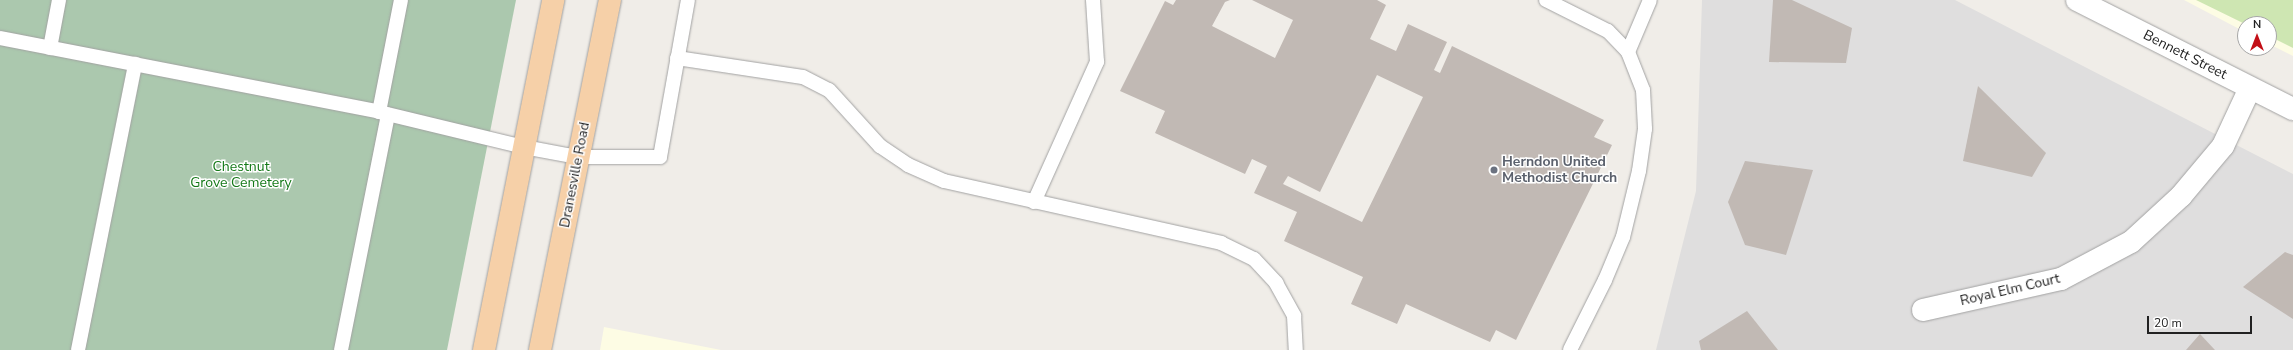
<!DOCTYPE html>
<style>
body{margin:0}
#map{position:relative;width:2293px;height:350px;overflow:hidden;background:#f0ede8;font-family:"Nunito Sans",sans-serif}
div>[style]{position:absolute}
.residential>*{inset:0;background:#dfdede}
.education>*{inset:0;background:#fdfce4}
.grass>*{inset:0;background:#cee6b2}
.cemetery>*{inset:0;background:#abc8ae}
.building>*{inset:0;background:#c1b9b4}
.roads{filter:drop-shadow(0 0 1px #a2a2a2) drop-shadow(0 0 1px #a2a2a2)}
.service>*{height:14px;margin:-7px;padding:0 7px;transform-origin:7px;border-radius:7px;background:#fff}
.minor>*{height:22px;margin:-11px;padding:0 11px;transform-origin:11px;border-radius:11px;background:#fff}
.primary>*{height:22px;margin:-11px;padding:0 11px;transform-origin:11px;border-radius:11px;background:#f6d0a8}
.dots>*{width:11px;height:11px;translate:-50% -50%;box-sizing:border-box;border:2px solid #fff;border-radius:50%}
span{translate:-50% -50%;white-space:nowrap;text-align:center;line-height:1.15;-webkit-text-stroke:3px #fff;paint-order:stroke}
.street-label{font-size:14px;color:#212121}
.worship-label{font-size:14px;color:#5b616d;font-weight:700}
.left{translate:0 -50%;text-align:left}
.park-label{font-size:14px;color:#147918}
.north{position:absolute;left:2237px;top:16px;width:40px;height:40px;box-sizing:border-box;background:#fff;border:1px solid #a6a6a6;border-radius:50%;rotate:0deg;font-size:11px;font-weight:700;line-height:16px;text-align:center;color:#212121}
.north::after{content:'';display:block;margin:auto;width:14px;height:18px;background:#c30f17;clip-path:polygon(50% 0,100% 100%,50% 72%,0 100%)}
.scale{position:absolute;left:2147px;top:316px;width:105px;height:18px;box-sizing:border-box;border:2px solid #212121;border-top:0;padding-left:5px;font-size:12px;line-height:14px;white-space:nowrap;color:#212121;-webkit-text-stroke:3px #fff;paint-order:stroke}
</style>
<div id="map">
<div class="residential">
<div style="clip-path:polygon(1702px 0,1955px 0,2293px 174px,2293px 350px,1656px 350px,1696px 191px)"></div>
</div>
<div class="education">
<div style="clip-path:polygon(2184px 0,2293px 0,2293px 56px,2269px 44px,2269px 24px,2245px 24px,2245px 32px)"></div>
<div style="clip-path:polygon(604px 327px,721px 350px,600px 350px)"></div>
</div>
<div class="grass">
<div style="clip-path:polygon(2196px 0,2293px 0,2293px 48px,2269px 36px,2269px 24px,2245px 24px)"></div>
</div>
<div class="cemetery">
<div style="clip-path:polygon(0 0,516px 0,447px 350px,0 350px)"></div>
</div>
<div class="building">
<div style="clip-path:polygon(evenodd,1176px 0,1230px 0,1225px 2px,1212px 26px,1275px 58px,1293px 20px,1252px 0,1377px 0,1386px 5px,1370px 39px,1396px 51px,1408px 24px,1447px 42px,1434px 70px,1440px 73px,1452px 46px,1604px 120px,1594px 137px,1612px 145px,1516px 340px,1496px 330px,1490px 342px,1406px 304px,1397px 324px,1351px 304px,1363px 277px,1284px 241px,1297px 212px,1254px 193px,1267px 166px,1252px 159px,1245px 174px,1155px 133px,1165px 111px,1120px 91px,1165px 1px,1173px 5px,1176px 0,1377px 75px,1423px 97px,1362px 222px,1283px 184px,1288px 176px,1320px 192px,1377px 75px)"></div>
<div style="clip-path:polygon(1773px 0,1792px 0,1852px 28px,1846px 63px,1769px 62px)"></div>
<div style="clip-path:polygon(1978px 86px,2046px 153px,2032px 177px,1963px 161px)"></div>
<div style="clip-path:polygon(1745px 161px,1813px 170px,1786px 255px,1745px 245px,1728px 202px)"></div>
<div style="clip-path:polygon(2285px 252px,2293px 255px,2293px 319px,2243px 287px)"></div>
<div style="clip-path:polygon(1747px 311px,1778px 350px,1701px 350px,1699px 341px)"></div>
<div style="clip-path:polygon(2200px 334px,2215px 350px,2186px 350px)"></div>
</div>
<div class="roads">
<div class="service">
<div style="left:1546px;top:0;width:69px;rotate:26.6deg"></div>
<div style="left:1608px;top:31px;width:29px;rotate:46deg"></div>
<div style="left:1628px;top:52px;width:41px;rotate:68.5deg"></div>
<div style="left:1643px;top:90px;width:39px;rotate:87deg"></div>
<div style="left:1645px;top:129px;width:42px;rotate:98.1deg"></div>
<div style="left:1639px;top:171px;width:68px;rotate:103.6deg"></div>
<div style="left:1623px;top:237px;width:47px;rotate:112.7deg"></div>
<div style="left:1605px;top:280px;width:78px;rotate:116.6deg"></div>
<div style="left:0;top:38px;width:386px;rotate:11deg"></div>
<div style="left:379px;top:112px;width:149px;rotate:13.6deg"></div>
<div style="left:524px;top:147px;width:55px;rotate:10.5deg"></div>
<div style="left:578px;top:157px;width:82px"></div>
<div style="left:660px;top:157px;width:159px;rotate:-79.9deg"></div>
<div style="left:50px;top:48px;width:49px;rotate:-79.4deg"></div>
<div style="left:1628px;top:52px;width:56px;rotate:-67.1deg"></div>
<div style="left:677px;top:58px;width:127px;rotate:8.6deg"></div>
<div style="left:803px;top:77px;width:29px;rotate:27deg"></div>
<div style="left:829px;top:90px;width:76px;rotate:47.7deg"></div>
<div style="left:880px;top:146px;width:34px;rotate:34deg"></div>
<div style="left:908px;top:165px;width:39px;rotate:24deg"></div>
<div style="left:944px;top:181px;width:284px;rotate:12.6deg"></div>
<div style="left:1221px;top:243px;width:37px;rotate:26deg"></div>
<div style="left:1254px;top:259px;width:33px;rotate:47deg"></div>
<div style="left:1276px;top:283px;width:38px;rotate:61deg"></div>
<div style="left:1294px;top:316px;width:34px;rotate:87deg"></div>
<div style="left:379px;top:112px;width:114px;rotate:-78.9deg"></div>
<div style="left:1034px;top:202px;width:154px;rotate:-65.8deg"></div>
<div style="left:1097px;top:62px;width:62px;rotate:-93.7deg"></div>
<div style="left:78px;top:350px;width:292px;rotate:-78.7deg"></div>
<div style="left:341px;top:350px;width:240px;rotate:-78.7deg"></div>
</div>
<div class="minor">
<div style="left:2077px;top:0;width:242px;rotate:26.8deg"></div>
<div style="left:1923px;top:310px;width:141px;rotate:-12.7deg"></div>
<div style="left:2061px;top:279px;width:79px;rotate:-27.9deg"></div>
<div style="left:2131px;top:242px;width:68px;rotate:-42.6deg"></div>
<div style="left:2181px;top:196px;width:65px;rotate:-50deg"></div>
<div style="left:2223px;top:146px;width:64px;rotate:-65deg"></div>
</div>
<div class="primary">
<div style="left:484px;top:350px;width:357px;rotate:-78.8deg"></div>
<div style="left:540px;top:350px;width:357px;rotate:-78.7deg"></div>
</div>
</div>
<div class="dots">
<div style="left:1494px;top:170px;background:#6b7280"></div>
</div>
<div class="street-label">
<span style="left:2185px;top:55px;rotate:27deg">Bennett Street</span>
<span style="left:575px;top:175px;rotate:-79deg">Dranesville Road</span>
<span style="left:2010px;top:290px;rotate:-13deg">Royal Elm Court</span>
</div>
<div class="worship-label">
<span class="left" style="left:1502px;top:170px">Herndon United<br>Methodist Church</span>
</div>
<div class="park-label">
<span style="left:241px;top:175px">Chestnut<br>Grove Cemetery</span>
</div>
<div class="north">N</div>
<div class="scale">20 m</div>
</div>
